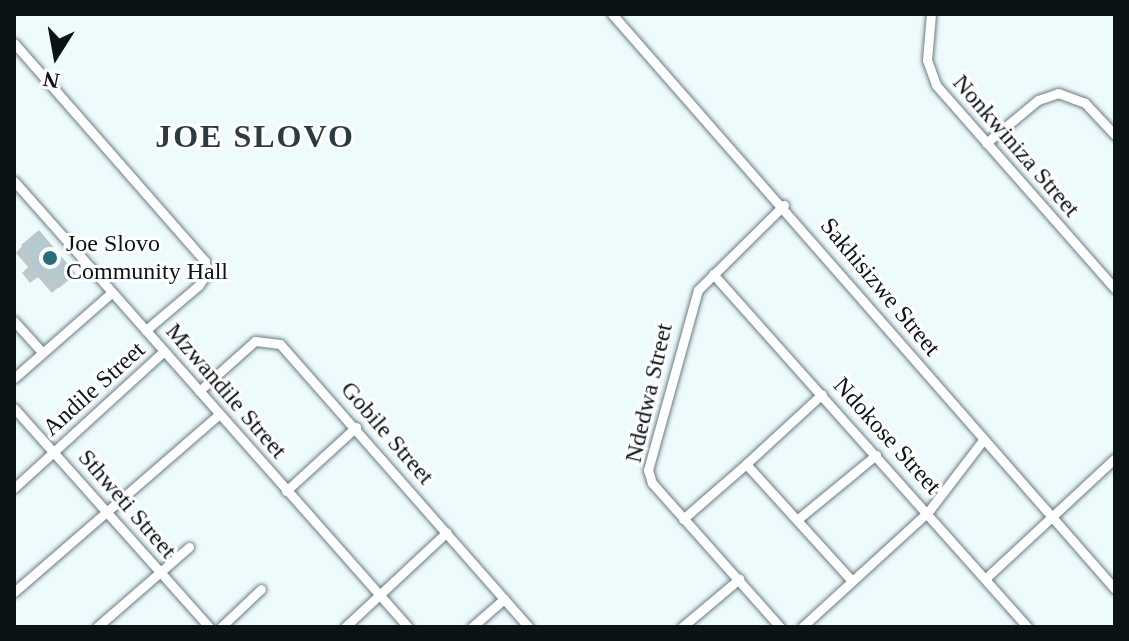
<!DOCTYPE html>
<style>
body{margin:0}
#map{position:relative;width:1129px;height:641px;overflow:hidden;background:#eefbfd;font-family:"Times New Roman",serif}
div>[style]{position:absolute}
.shadow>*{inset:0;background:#0003}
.building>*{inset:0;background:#b5c9ce}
.roads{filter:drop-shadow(0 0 2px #6a7d81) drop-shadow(0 0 2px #6a7d81)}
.street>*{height:9px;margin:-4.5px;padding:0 4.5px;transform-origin:4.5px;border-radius:4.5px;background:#fff}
.dots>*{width:22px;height:22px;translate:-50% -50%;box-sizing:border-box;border:4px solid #fff;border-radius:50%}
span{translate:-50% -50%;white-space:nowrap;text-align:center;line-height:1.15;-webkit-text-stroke:6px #fff;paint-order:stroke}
.street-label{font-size:24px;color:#0c1315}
.poi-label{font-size:24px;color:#0c1315}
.left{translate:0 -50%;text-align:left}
.district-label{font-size:32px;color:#2b3b3f;font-weight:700;letter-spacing:2px}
.frame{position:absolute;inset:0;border:16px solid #0c1315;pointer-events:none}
.north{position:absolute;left:16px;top:16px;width:80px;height:80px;-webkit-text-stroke:6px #fff;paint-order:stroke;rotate:191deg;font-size:22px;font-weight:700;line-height:32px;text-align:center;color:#0c1315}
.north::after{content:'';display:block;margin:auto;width:28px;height:36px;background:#0c1315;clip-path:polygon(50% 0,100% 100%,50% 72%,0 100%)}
</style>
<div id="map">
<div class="shadow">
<div style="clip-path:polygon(22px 246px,67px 280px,52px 293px,38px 277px,30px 283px,22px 273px,28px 267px,16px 253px)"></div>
</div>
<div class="building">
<div style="clip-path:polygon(39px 230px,76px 274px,59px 288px,46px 272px,38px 278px,27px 265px,33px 259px,21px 245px)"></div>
</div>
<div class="roads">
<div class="street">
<div style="left:612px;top:14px;width:764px;rotate:48.82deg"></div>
<div style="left:931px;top:14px;width:46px;rotate:95deg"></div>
<div style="left:927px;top:60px;width:27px;rotate:70deg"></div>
<div style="left:936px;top:85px;width:271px;rotate:48.7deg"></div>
<div style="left:14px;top:43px;width:290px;rotate:48.8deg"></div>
<div style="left:205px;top:261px;width:12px;rotate:81deg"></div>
<div style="left:207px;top:273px;width:14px;rotate:124deg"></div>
<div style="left:199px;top:285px;width:70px;rotate:139.7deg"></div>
<div style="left:986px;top:143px;width:67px;rotate:-39.6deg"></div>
<div style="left:1038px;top:100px;width:21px;rotate:-19deg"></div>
<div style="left:1058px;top:93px;width:29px;rotate:20deg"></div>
<div style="left:1085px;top:103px;width:44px;rotate:46.8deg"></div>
<div style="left:14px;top:181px;width:595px;rotate:48.54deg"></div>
<div style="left:713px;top:274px;width:473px;rotate:48.3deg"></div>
<div style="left:14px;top:321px;width:42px;rotate:47.9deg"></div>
<div style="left:14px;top:378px;width:129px;rotate:-41.2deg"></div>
<div style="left:199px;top:391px;width:75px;rotate:-41.8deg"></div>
<div style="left:255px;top:341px;width:25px;rotate:7deg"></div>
<div style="left:280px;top:344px;width:377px;rotate:48.7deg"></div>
<div style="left:14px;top:408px;width:293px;rotate:48.3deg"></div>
<div style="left:746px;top:464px;width:103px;rotate:-42.6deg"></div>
<div style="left:14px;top:488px;width:203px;rotate:-42.4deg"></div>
<div style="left:286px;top:491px;width:95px;rotate:-42.4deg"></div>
<div style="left:683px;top:519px;width:84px;rotate:-41.1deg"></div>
<div style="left:746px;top:464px;width:158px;rotate:47.8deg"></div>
<div style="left:798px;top:519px;width:101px;rotate:-39.4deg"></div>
<div style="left:986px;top:578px;width:176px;rotate:-42.9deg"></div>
<div style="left:14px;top:592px;width:270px;rotate:-40.9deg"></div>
<div style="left:97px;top:627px;width:122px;rotate:-41deg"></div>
<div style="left:221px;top:627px;width:55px;rotate:-43.5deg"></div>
<div style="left:345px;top:627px;width:139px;rotate:-43deg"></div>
<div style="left:472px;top:627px;width:43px;rotate:-41.2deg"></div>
<div style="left:682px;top:627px;width:75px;rotate:-40.1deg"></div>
<div style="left:780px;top:627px;width:193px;rotate:-131.6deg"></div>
<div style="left:652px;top:483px;width:14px;rotate:-107deg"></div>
<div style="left:648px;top:470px;width:187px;rotate:-74.5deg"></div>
<div style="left:698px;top:290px;width:121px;rotate:-44.7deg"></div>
<div style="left:802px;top:627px;width:171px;rotate:-42.4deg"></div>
<div style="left:928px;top:512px;width:91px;rotate:-52.6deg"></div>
</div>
</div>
<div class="dots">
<div style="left:50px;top:258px;background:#276d7b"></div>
</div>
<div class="street-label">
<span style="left:1016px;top:146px;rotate:49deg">Nonkwiniza Street</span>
<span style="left:880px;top:287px;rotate:50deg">Sakhisizwe Street</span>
<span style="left:94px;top:389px;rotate:-42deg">Andile Street</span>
<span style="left:226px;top:391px;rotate:49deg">Mzwandile Street</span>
<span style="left:649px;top:393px;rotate:-77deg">Ndedwa Street</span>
<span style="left:387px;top:433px;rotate:49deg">Gobile Street</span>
<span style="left:887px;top:436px;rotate:48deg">Ndokose Street</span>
<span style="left:127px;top:504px;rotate:49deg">Sthweti Street</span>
</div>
<div class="poi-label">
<span class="left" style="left:66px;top:258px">Joe Slovo<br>Community Hall</span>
</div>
<div class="district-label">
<span style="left:255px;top:136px">JOE SLOVO</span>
</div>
<div class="frame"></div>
<div class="north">N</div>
</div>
